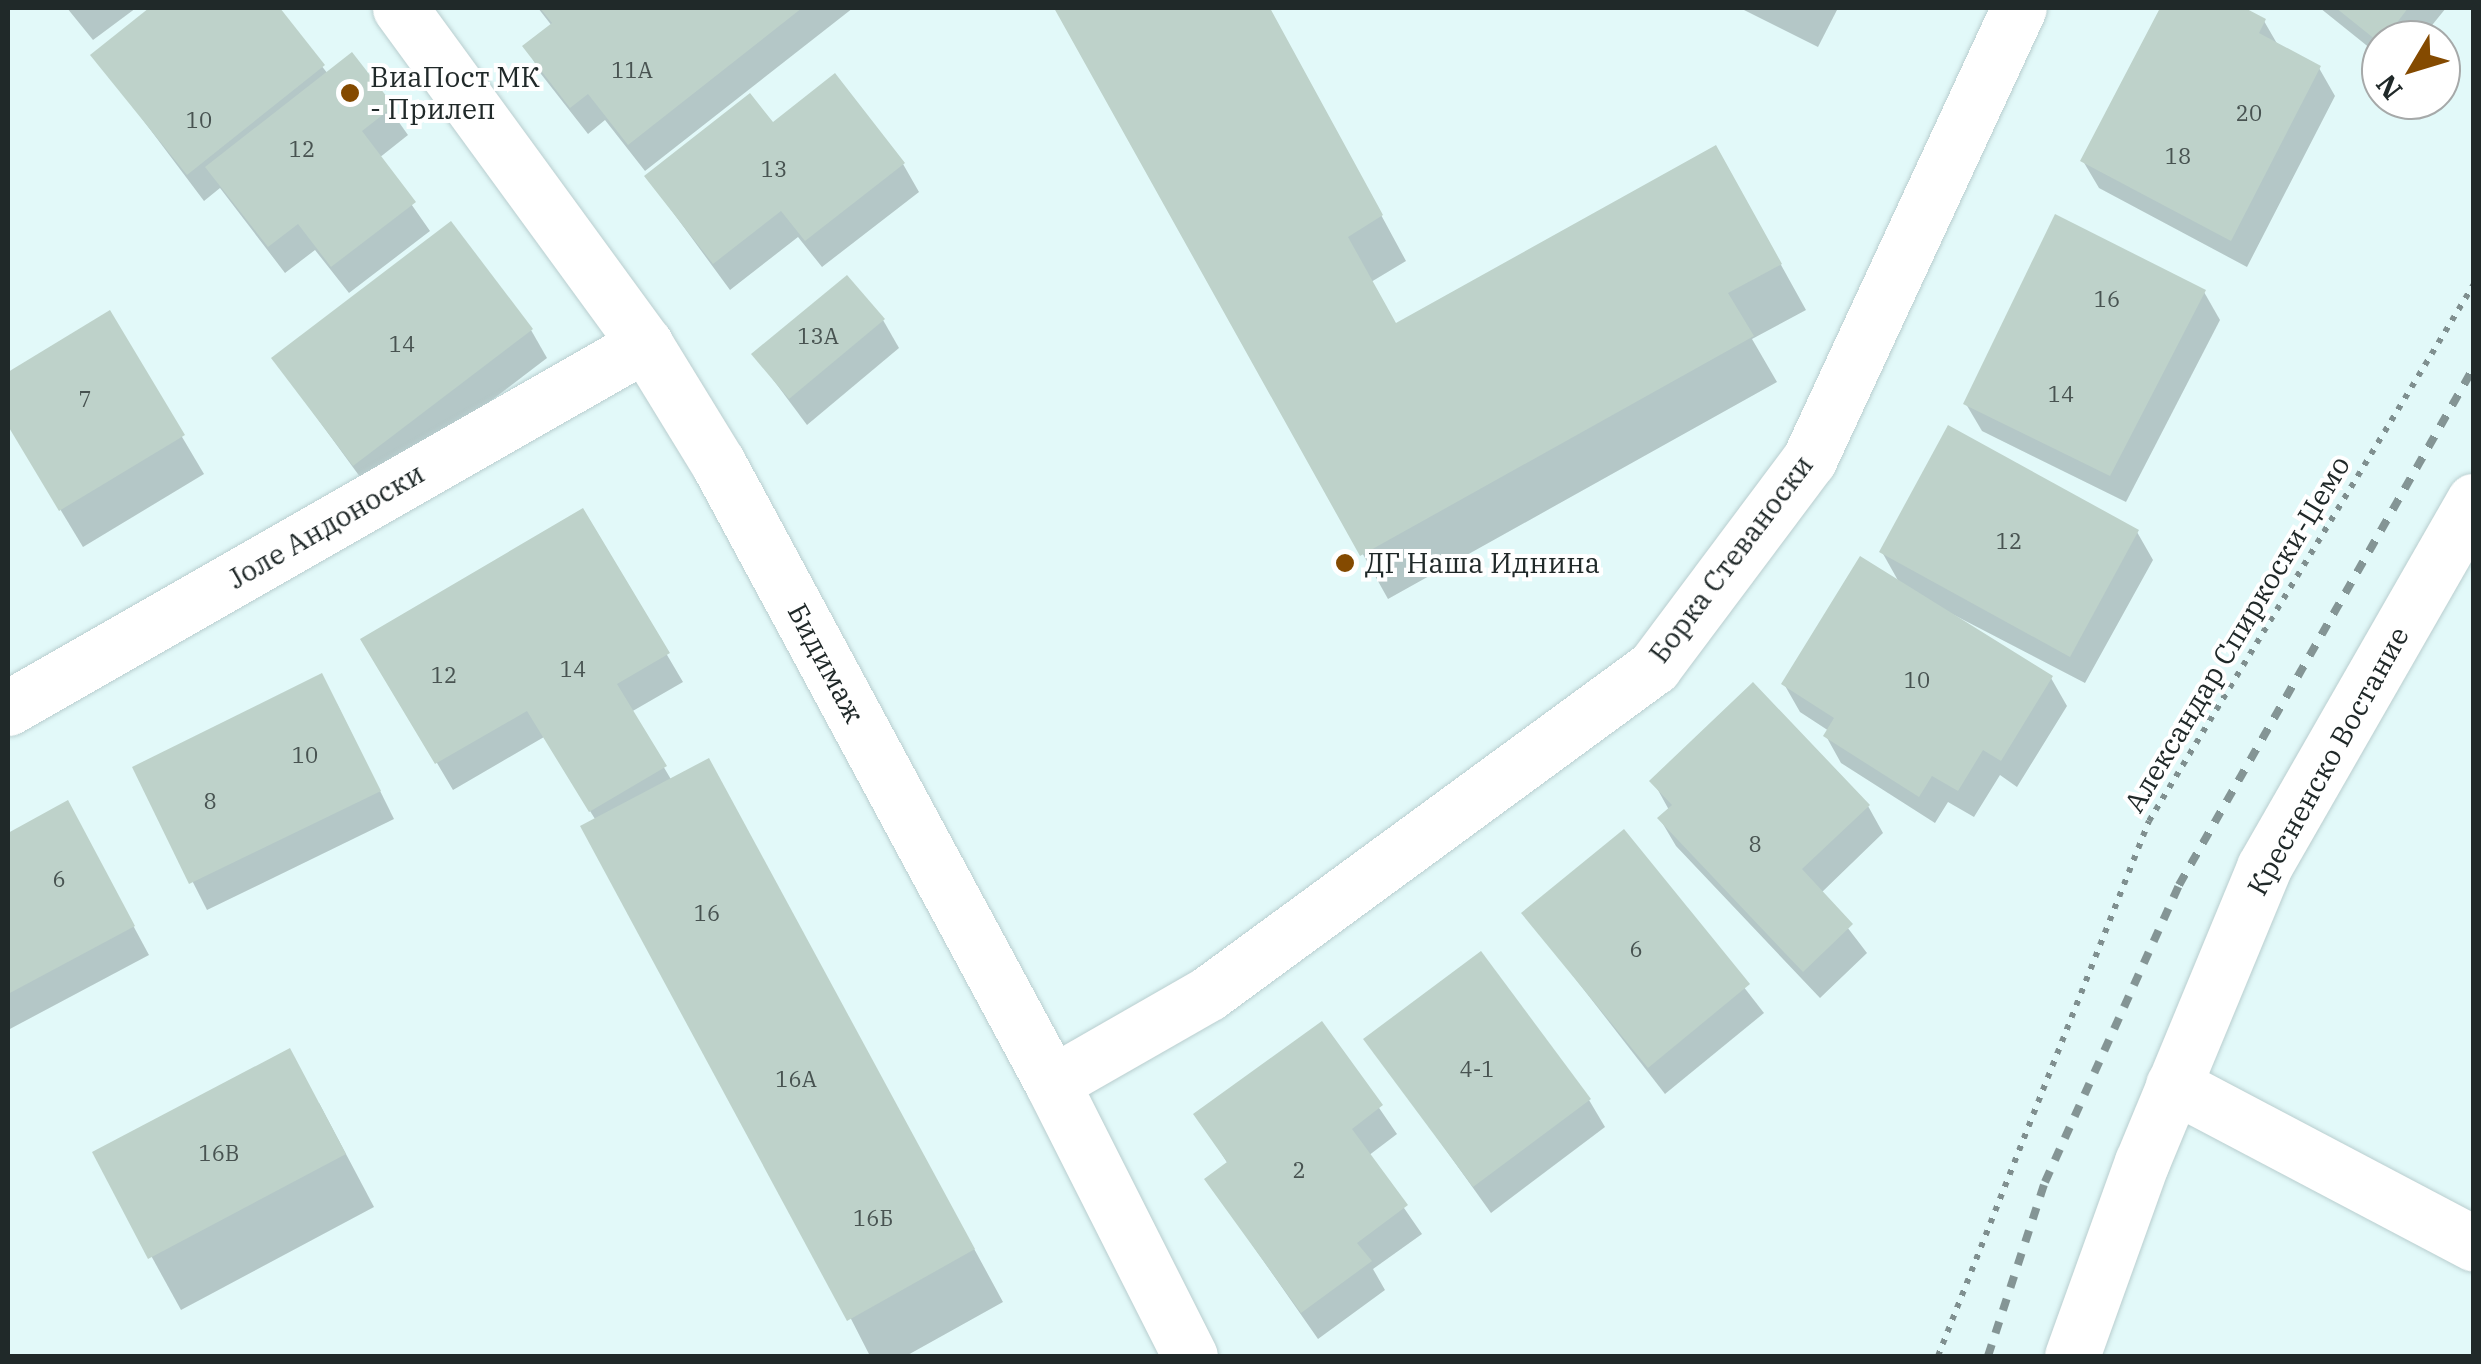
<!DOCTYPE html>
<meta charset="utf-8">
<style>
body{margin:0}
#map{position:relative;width:2481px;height:1364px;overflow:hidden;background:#e2f9f9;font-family:"IBM Plex Serif",serif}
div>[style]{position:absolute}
.shadow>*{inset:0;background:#0003}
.building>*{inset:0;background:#bed2ca}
.path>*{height:6px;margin-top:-3px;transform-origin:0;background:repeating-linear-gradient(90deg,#7f8f8f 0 5px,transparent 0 13px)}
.roads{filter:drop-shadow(0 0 2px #b9cecf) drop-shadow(0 0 2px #b9cecf)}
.minor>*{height:55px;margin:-27.5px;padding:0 27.5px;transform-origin:27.5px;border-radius:27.5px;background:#fff}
.rail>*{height:8px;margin-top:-4px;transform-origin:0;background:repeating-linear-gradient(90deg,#849595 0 12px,transparent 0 24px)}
.dots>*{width:28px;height:28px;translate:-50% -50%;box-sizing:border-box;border:5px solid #fff;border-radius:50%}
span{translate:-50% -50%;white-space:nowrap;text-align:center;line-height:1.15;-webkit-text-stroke:8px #fff;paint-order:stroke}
.number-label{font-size:22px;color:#485351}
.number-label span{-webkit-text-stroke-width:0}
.poi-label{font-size:28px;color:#202929}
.left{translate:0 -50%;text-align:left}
.street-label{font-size:28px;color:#202929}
.frame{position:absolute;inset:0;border:10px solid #202929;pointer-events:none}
.north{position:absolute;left:2361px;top:20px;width:100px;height:100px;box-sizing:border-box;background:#fff;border:2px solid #a6a9a9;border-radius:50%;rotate:232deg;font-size:28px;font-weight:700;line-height:40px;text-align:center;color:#202929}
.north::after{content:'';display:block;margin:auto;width:35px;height:45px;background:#844a00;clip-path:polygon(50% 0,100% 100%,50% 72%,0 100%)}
</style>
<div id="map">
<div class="shadow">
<div style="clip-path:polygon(67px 8px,136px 8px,93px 40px)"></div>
<div style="clip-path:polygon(153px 8px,276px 8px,328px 74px,352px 56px,408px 135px,379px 158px,430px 231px,349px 293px,315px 250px,285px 273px,220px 188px,204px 201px,94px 55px)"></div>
<div style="clip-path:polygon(538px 8px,678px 11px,853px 8px,645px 171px,605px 120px,588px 134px,541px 74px,526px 47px,552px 26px)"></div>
<div style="clip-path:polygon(1057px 8px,1269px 8px,1406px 261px,1371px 282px,1395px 326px,1741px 193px,1806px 310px,1752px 339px,1777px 382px,1388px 599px)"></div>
<div style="clip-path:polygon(1740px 8px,1838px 8px,1818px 47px)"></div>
<div style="clip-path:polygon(2163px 8px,2239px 8px,2264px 21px,2279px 47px,2319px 68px,2335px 96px,2247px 267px,2099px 188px,2083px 161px)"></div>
<div style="clip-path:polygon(2320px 8px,2446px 8px,2420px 40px,2381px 40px,2381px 57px)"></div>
<div style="clip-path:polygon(772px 125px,903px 164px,919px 192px,822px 267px,798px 237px,730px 290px,647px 177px)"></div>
<div style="clip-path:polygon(2204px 292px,2220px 320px,2126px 502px,1982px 431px,1966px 404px)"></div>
<div style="clip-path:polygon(109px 314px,204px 474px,83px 547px,8px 423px,8px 375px)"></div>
<div style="clip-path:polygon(883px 320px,899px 348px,807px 425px,754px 354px)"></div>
<div style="clip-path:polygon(531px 330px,547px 358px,371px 492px,274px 359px)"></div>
<div style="clip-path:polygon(582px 511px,683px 682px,631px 712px,672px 781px,738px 814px,1003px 1302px,906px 1356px,870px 1356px,595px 819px,544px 737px,453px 790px,364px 640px)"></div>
<div style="clip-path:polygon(2137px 532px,2153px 560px,2085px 683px,1929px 602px,2051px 678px,2067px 706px,2017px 787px,2000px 775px,1974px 817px,1948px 802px,1935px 823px,1841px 763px,1826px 736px,1829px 731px,1800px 712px,1784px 684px,1900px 584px,1882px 552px)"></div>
<div style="clip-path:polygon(337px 704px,394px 819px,207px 910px,135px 768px)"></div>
<div style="clip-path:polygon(1653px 781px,1868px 806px,1883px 833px,1821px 893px,1867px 953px,1820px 998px,1676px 846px,1660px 819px,1669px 810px)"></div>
<div style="clip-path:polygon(67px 803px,149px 955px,8px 1030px,8px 835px)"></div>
<div style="clip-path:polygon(1624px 833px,1764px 1013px,1665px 1094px,1525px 914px)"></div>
<div style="clip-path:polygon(1322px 1025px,1397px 1134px,1368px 1156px,1422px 1234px,1373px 1269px,1385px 1290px,1318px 1339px,1207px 1180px,1228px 1164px,1197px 1115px)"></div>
<div style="clip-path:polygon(1367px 1040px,1589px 1100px,1605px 1127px,1491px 1213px)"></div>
<div style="clip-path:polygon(319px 1103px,374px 1207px,181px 1310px,95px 1154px)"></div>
</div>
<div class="building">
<div style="clip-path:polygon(149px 8px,280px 8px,325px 65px,187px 175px,90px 55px)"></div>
<div style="clip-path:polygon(540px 8px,802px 8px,628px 145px,588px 94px,570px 108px,522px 46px,552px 23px)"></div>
<div style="clip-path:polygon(1054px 8px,1270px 8px,1383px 215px,1348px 237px,1396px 323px,1716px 145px,1782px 264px,1728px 293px,1754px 336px,1360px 556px)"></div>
<div style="clip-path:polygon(2160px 8px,2245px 8px,2266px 19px,2259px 33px,2321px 66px,2231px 241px,2080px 161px)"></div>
<div style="clip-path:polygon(2336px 8px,2408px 8px,2381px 44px)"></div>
<div style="clip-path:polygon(352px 52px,394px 106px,362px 131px,416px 202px,331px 267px,298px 224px,268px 247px,205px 167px)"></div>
<div style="clip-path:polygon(835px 73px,905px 163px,805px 241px,781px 211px,713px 264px,644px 176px,750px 93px,773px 122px)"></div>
<div style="clip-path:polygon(2055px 214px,2206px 290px,2110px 476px,1963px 404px)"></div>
<div style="clip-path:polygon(451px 221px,533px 329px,353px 466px,271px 358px)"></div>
<div style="clip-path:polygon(847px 275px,885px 319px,789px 399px,751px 354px)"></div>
<div style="clip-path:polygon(110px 310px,185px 435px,59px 511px,8px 426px,8px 372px)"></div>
<div style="clip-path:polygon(1948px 425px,2139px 530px,2070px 657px,1879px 552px)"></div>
<div style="clip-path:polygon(583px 508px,670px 653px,617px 684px,667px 766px,589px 812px,527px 711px,435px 764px,360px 639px)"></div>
<div style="clip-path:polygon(1860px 556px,2053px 676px,2001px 761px,1983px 750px,1958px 791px,1932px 776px,1919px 797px,1823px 736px,1834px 718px,1781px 684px)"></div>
<div style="clip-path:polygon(322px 673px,381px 791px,189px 884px,132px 767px)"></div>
<div style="clip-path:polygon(1753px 682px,1870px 805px,1802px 869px,1853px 924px,1803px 972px,1657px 818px,1672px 805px,1649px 781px)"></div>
<div style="clip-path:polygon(709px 758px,975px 1249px,847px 1321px,580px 826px)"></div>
<div style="clip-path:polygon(68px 800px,135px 926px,8px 994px,8px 833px)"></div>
<div style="clip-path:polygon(1624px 829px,1750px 984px,1648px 1068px,1521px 913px)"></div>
<div style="clip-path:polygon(1481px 951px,1591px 1099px,1473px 1187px,1363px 1039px)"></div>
<div style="clip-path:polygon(1322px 1021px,1383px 1105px,1352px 1129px,1408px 1205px,1357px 1243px,1372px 1261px,1301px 1313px,1204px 1179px,1227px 1162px,1193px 1114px)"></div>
<div style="clip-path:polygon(290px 1048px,346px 1154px,148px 1259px,92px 1152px)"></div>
</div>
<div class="path">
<div style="left:1938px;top:1356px;width:575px;rotate:-68.48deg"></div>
<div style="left:2149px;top:821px;width:628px;rotate:-58.82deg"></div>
</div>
<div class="roads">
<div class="minor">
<div style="left:400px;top:8px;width:416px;rotate:53.9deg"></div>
<div style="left:645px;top:344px;width:140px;rotate:58.5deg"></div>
<div style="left:718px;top:463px;width:704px;rotate:61.69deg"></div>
<div style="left:1052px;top:1083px;width:306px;rotate:63.2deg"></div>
<div style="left:8px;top:708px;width:734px;rotate:-29.74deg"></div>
<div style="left:1052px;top:1083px;width:181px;rotate:-29.8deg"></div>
<div style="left:1209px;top:993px;width:552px;rotate:-36.23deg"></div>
<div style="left:1654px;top:667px;width:259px;rotate:-53.2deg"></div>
<div style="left:1809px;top:460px;width:498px;rotate:-65.1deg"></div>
<div style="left:2173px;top:1085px;width:340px;rotate:27.8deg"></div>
<div style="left:2072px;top:1356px;width:206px;rotate:-70.2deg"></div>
<div style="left:2142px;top:1162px;width:319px;rotate:-67.5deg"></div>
<div style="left:2264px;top:867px;width:422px;rotate:-60.2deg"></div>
</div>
</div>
<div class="rail">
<div style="left:1988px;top:1356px;width:183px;rotate:-71.9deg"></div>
<div style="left:2045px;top:1182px;width:326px;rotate:-65.7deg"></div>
<div style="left:2179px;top:885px;width:596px;rotate:-60.34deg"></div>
</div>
<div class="dots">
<div style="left:350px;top:93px;background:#844a00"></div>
<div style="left:1345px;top:563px;background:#844a00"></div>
</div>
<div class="number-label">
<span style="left:632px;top:70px">11А</span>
<span style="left:2249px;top:113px">20</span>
<span style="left:199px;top:120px">10</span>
<span style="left:302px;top:149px">12</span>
<span style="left:2178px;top:156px">18</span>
<span style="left:774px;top:169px">13</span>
<span style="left:2107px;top:299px">16</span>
<span style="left:818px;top:336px">13А</span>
<span style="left:402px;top:344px">14</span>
<span style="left:2061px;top:394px">14</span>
<span style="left:85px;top:399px">7</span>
<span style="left:2009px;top:541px">12</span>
<span style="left:573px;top:669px">14</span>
<span style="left:444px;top:675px">12</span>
<span style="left:1917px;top:680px">10</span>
<span style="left:305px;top:755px">10</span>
<span style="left:210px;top:801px">8</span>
<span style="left:1755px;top:844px">8</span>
<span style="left:59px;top:879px">6</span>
<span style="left:707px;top:913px">16</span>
<span style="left:1636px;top:949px">6</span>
<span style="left:1477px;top:1069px">4-1</span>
<span style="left:796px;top:1079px">16А</span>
<span style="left:219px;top:1153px">16В</span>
<span style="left:1299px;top:1170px">2</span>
<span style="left:873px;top:1218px">16Б</span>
</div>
<div class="poi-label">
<span class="left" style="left:370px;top:93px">ВиаПост МК<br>- Прилеп</span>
<span class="left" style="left:1365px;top:563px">ДГ Наша Иднина</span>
</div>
<div class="street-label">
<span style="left:326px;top:526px;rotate:-30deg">Јоле Андоноски</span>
<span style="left:1731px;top:559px;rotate:-53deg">Борка Стеваноски</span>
<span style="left:2237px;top:634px;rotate:-59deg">Александар Спиркоски-Џемо</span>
<span style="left:826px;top:663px;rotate:62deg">Бидимаж</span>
<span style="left:2328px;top:761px;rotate:-61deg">Кресненско Востание</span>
</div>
<div class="frame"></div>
<div class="north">N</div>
</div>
